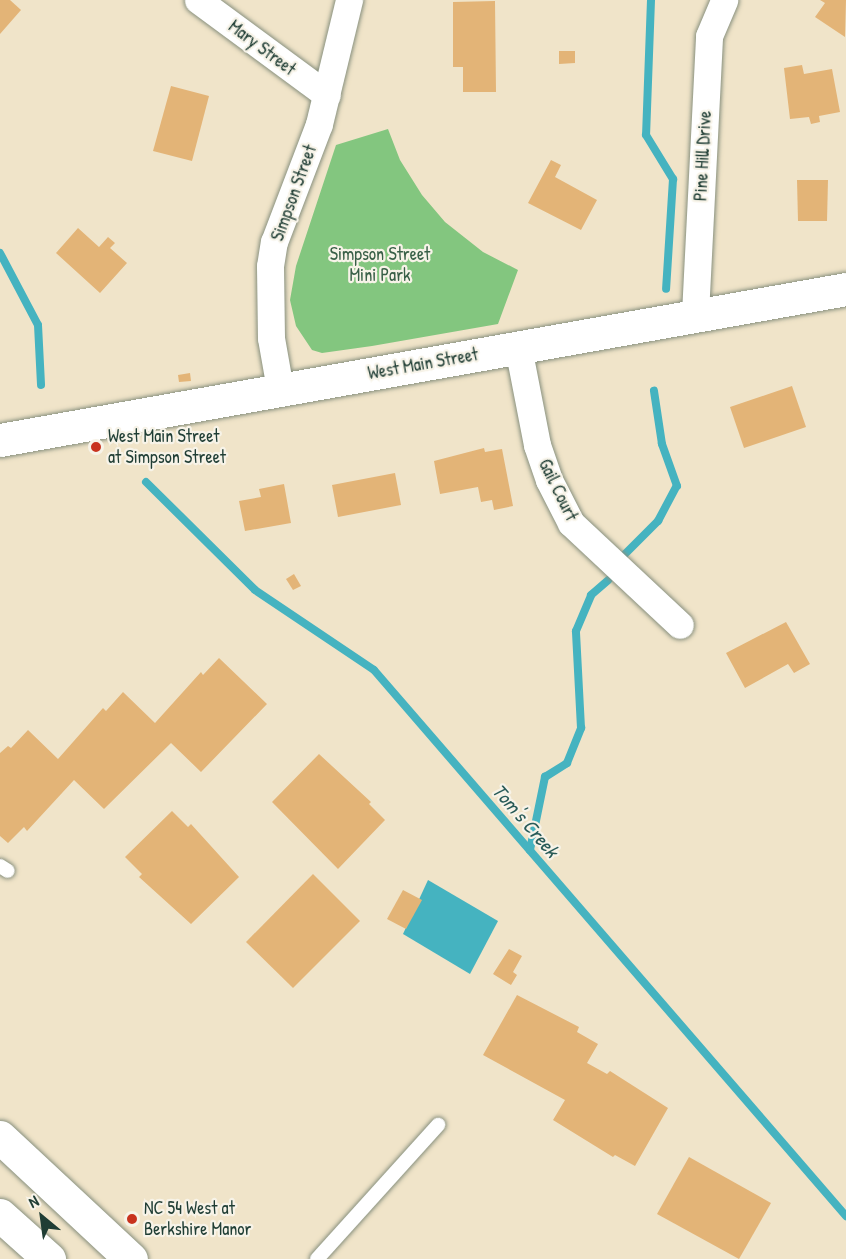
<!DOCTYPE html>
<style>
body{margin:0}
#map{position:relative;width:846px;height:1259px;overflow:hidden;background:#f0e4c9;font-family:"Patrick Hand",sans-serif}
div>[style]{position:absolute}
.green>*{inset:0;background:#83c67f}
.water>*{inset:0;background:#45b3c0}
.stream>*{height:8px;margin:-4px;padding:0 4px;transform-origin:4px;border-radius:4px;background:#45b3c0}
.building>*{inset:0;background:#e3b477}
.roads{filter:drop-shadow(0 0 2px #88907e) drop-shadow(0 0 2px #88907e)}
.service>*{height:14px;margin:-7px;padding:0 7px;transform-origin:7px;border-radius:7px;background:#fff}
.minor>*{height:27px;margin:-13.5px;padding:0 13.5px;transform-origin:13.5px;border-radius:13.5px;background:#fff}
.secondary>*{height:33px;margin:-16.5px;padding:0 16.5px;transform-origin:16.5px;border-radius:16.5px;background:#fff}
.trunk>*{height:33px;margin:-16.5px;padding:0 16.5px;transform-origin:16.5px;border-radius:16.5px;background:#fff}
.dots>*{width:16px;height:16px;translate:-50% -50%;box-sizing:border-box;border:3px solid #f7f3e8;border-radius:50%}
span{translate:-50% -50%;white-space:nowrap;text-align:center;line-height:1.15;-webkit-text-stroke:4.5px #f7f3e8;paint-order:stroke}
.street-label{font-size:18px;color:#1f3d34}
.park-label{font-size:18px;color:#385f47}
.poi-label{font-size:18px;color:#1f3d34}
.left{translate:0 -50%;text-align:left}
.water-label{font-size:20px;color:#285a57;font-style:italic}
.north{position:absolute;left:12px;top:1187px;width:60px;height:60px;-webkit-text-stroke:4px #f7f3e8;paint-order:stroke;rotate:331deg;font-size:16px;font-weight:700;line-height:24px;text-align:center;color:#1f3d34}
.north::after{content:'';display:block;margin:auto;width:21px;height:27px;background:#1f3d34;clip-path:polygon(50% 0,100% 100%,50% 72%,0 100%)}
</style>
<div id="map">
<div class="green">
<div style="clip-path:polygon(388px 129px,400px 160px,422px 195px,445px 222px,483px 252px,518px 270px,498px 324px,372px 346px,322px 353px,312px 350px,296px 326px,290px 300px,296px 266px,336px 145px)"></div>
</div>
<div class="water">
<div style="clip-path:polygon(428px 880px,498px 921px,470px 974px,403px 934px)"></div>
</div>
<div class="stream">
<div style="left:651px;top:0;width:135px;rotate:92.1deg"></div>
<div style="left:646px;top:135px;width:52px;rotate:58.5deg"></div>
<div style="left:673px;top:179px;width:110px;rotate:93.6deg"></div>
<div style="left:0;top:253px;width:81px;rotate:62.2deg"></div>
<div style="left:38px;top:325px;width:60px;rotate:87.1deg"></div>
<div style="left:146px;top:482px;width:153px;rotate:44.7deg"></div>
<div style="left:255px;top:590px;width:143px;rotate:33.9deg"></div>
<div style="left:374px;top:670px;width:722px;rotate:49.16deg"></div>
<div style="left:625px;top:554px;width:47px;rotate:-45deg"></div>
<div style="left:658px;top:521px;width:40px;rotate:-62deg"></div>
<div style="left:677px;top:486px;width:45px;rotate:-109.7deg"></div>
<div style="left:662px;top:444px;width:54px;rotate:-98.6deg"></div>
<div style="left:530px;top:850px;width:75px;rotate:-78.4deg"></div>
<div style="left:545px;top:777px;width:26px;rotate:-32deg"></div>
<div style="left:567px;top:763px;width:38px;rotate:-68deg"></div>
<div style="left:581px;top:728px;width:97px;rotate:-93deg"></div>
<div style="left:576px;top:631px;width:39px;rotate:-67deg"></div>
<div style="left:591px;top:595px;width:23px;rotate:-41deg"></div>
</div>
<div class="building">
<div style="clip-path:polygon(0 0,10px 0,21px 10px,0 34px)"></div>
<div style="clip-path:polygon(820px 0,846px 0,845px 37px,815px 17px,825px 3px)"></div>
<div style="clip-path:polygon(495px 1px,496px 92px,463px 92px,463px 67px,453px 67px,453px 2px)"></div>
<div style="clip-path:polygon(559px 51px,575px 51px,575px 63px,559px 64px)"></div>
<div style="clip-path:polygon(802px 65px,804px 74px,832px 69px,840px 112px,819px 116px,820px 122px,811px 124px,809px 117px,790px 119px,784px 68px)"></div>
<div style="clip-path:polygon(171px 86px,209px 96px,192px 161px,153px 151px)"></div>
<div style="clip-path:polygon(551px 160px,561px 165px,555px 177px,597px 200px,581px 230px,528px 203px)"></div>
<div style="clip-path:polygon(797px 180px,828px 180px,827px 221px,798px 221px)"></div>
<div style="clip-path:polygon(78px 228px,99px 247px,108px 237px,115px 243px,110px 248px,127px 263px,100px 293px,56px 253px)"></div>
<div style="clip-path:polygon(190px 373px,191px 381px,179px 382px,178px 375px)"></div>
<div style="clip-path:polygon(792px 386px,806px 427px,744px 448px,730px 407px)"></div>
<div style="clip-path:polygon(484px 448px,485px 452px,502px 449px,513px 506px,494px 510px,492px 500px,481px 502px,478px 487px,440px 494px,434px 461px)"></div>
<div style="clip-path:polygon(395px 473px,401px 505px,338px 517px,332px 485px)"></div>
<div style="clip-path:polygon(284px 484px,291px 523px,245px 531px,239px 501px,261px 497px,259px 489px)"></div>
<div style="clip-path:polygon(294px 574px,301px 586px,293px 590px,286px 579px)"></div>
<div style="clip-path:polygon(786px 622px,810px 664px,794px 673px,788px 664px,745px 688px,726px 653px)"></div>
<div style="clip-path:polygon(219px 658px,267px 704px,201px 772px,171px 743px,104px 809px,74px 780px,27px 831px,24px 827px,8px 843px,0 836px,0 753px,8px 746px,11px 748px,28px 730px,58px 759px,103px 708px,106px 711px,123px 692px,155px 723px,201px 672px,203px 675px)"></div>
<div style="clip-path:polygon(319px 754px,371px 802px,369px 804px,385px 820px,338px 869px,272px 802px)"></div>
<div style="clip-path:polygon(172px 811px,188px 827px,191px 824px,239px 877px,191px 924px,139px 877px,142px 874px,125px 857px)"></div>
<div style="clip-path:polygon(313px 874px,360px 921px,293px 988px,246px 942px)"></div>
<div style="clip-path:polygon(403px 890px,422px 900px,406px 929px,387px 919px)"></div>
<div style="clip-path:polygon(509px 949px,522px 956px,513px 972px,517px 975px,511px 985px,493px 974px)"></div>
<div style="clip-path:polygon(517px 995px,579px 1027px,577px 1032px,598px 1044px,587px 1063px,607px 1074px,610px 1071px,668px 1108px,635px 1166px,615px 1155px,613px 1157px,553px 1120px,565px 1100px,483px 1055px)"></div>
<div style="clip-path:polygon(689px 1157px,771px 1203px,739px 1259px,657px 1214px)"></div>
</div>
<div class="roads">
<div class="service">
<div style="left:0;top:866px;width:9px;rotate:32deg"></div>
<div style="left:317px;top:1259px;width:181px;rotate:-47.9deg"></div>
</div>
<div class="minor">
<div style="left:198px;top:0;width:160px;rotate:36.4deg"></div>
<div style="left:695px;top:314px;width:278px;rotate:-87.1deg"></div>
<div style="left:709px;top:36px;width:39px;rotate:-67deg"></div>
<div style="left:518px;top:347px;width:100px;rotate:79deg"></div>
<div style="left:537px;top:445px;width:37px;rotate:71deg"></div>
<div style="left:549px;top:480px;width:48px;rotate:62.9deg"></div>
<div style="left:571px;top:523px;width:149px;rotate:43.1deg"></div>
<div style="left:280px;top:389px;width:52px;rotate:-100deg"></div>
<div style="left:271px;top:338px;width:72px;rotate:-90.8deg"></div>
<div style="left:270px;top:266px;width:24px;rotate:-81deg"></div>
<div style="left:274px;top:242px;width:126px;rotate:-69.1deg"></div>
<div style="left:319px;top:124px;width:128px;rotate:-76.4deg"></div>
</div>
<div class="secondary">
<div style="left:0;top:440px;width:859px;rotate:-10.12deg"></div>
</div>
<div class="trunk">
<div style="left:0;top:1137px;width:179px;rotate:43deg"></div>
<div style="left:0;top:1215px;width:66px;rotate:41.9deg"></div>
</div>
</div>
<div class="dots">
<div style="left:96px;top:447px;background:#c8321e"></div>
<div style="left:132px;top:1219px;background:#c8321e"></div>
</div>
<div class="street-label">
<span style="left:262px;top:48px;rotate:37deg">Mary Street</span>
<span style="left:703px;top:156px;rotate:-87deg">Pine Hill Drive</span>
<span style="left:294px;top:193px;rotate:-70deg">Simpson Street</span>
<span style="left:423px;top:364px;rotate:-10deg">West Main Street</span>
<span style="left:558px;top:490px;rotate:64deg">Gail Court</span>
</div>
<div class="park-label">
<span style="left:380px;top:265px">Simpson Street<br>Mini Park</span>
</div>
<div class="poi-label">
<span class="left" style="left:108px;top:447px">West Main Street<br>at Simpson Street</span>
<span class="left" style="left:144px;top:1219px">NC 54 West at<br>Berkshire Manor</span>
</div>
<div class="water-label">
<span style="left:526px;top:820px;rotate:49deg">Tom's Creek</span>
</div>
<div class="north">N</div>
</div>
